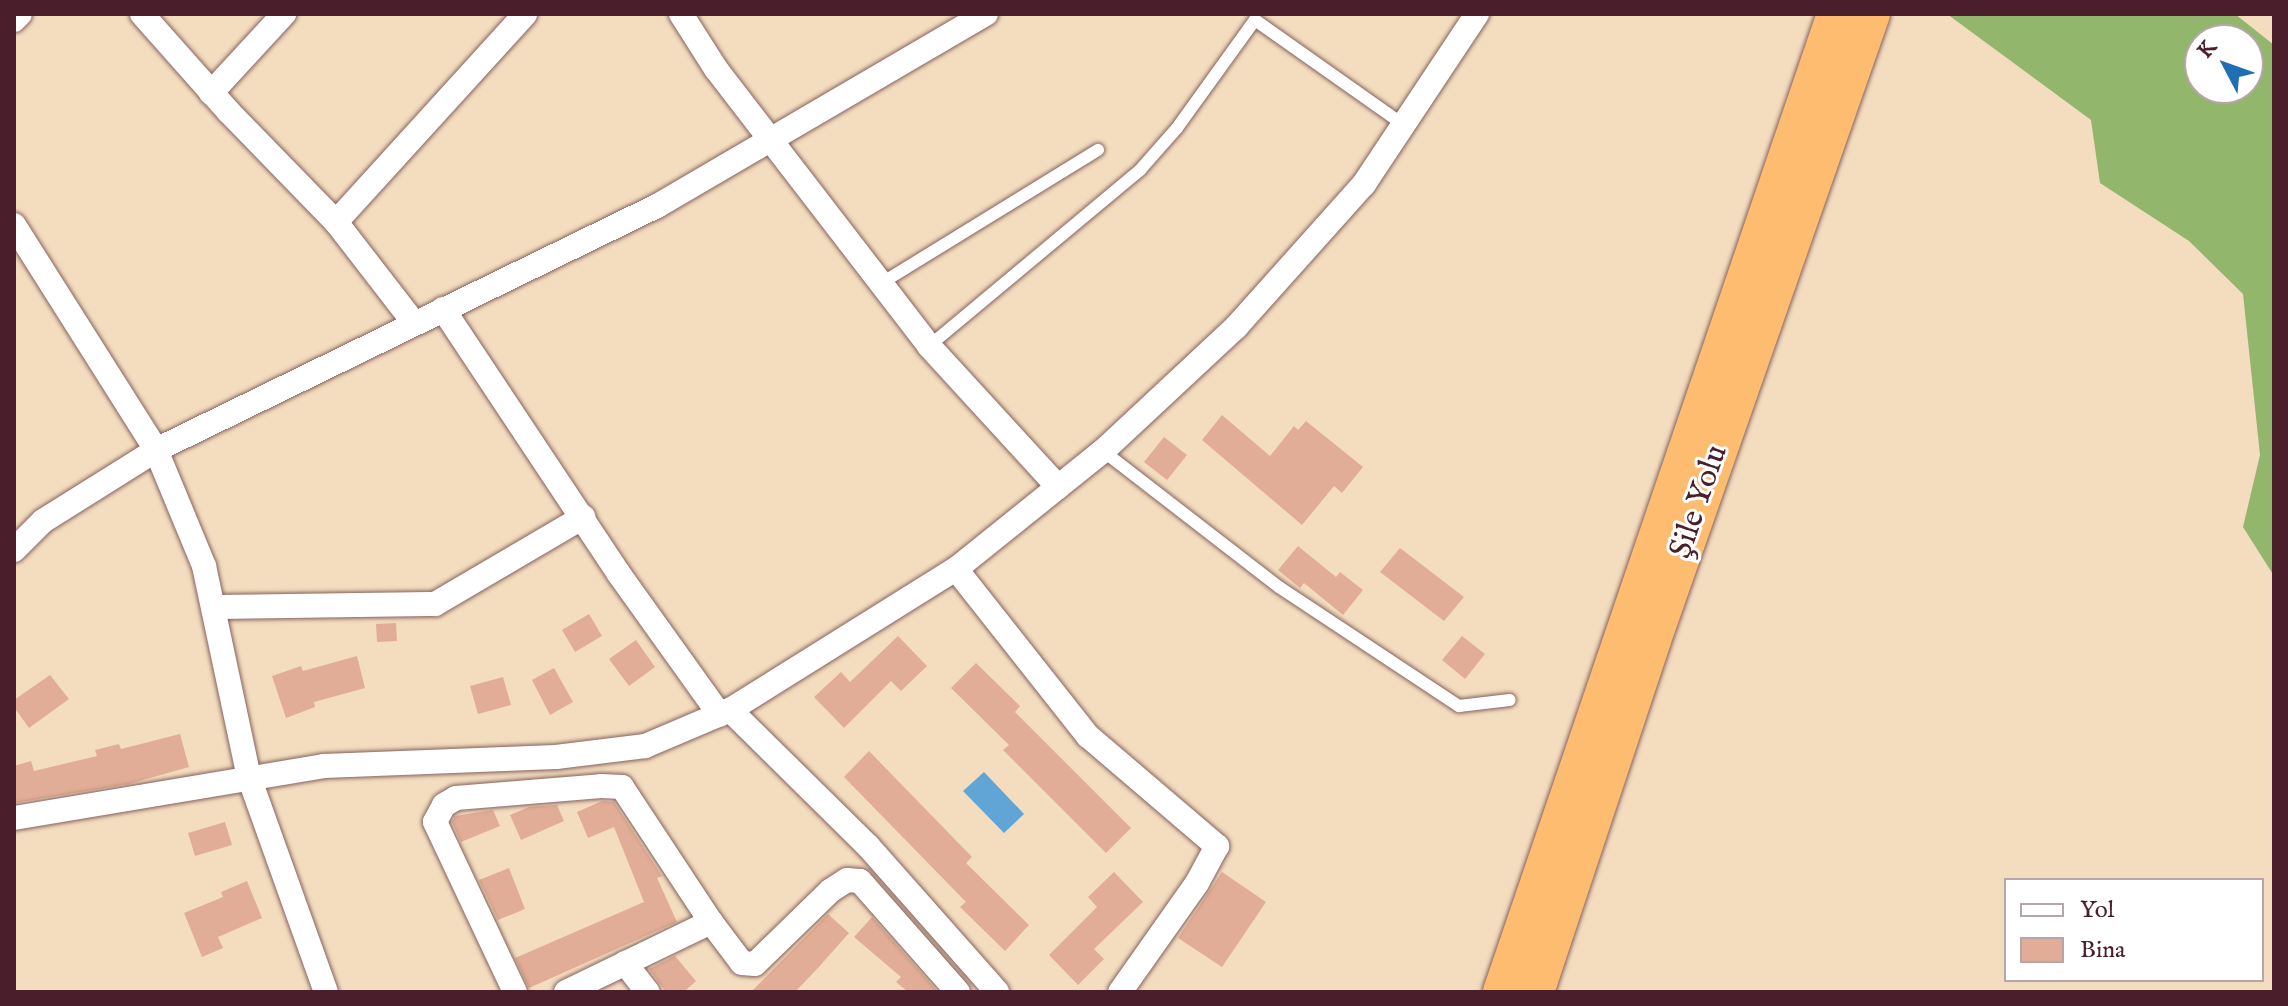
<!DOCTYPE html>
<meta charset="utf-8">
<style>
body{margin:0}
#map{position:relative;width:2288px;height:1006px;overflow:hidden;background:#f4ddbf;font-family:"IM FELL English",serif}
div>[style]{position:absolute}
.forest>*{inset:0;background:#92b66c}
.water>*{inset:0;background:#61a5d6}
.building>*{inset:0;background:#e2ad96}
.roads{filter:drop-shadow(0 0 2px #86625f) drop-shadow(0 0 2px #86625f)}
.service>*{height:12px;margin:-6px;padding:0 6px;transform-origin:6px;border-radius:6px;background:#fff}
.minor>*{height:24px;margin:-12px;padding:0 12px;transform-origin:12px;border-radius:12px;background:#fff}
.trunk>*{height:38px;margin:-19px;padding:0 19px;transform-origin:19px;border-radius:19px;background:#febc70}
span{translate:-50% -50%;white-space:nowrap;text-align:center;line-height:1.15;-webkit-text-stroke:6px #fff;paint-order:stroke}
.street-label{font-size:32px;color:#4a1f2b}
.frame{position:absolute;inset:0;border:16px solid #4a1f2b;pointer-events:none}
.legend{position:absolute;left:2004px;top:878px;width:260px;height:104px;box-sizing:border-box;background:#fff;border:2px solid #b7a5aa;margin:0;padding:10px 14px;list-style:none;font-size:24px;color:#4a1f2b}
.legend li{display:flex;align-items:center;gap:16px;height:40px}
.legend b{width:40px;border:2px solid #b7a5aa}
.north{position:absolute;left:2184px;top:24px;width:80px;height:80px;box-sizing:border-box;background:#fff;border:2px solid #b7a5aa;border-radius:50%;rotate:311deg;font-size:22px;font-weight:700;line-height:32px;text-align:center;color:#4a1f2b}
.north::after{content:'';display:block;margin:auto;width:28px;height:36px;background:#1f6fb2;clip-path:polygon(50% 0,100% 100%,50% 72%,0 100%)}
</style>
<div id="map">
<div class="forest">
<div style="clip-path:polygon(evenodd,1947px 14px,2235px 14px,2274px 45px,2274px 576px,2243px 527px,2260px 455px,2243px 294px,2189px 241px,2100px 183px,2091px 120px,1947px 14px,2200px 40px,2248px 40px,2248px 88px,2200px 88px,2200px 40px)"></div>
</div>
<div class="water">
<div style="clip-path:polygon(984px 772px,1024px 814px,1004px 833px,963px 791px)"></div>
</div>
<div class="building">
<div style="clip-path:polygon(1222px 415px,1270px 456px,1294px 426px,1298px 430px,1306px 421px,1363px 467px,1342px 493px,1334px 486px,1302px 525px,1202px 440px)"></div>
<div style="clip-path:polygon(1164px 437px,1187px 455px,1167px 480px,1144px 462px)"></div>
<div style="clip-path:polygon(1298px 546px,1336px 577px,1340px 572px,1363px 590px,1343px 615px,1304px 583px,1300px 588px,1278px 570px)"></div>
<div style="clip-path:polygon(1400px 548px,1464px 597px,1444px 621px,1380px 572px)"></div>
<div style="clip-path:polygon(589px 614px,602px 636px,575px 652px,562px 630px)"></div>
<div style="clip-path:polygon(396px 623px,397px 641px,377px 642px,376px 624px)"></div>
<div style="clip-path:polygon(898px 636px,927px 666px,901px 691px,891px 681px,844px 728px,814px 697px,841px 672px,850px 682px)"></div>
<div style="clip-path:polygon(1462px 636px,1485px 654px,1465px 679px,1442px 660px)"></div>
<div style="clip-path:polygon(636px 640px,655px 667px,629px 686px,609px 659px)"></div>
<div style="clip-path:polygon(357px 656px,365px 688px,314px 702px,315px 707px,286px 718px,272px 676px,301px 666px,303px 671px)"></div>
<div style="clip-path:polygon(976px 663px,1020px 706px,1015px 712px,1131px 828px,1106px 853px,1003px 750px,1009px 745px,951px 688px)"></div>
<div style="clip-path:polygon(554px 668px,573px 702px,550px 715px,532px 680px)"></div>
<div style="clip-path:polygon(50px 675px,69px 699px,29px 728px,14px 707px,14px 700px)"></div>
<div style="clip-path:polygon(503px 677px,511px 705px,478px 714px,470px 686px)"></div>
<div style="clip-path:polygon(180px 734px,189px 767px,129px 784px,14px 803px,14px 766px,31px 761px,34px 771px,97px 756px,95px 750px,119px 744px,121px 749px)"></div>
<div style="clip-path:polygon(869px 751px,972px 857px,966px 863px,1029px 925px,1005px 951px,960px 907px,966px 902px,844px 777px)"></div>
<div style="clip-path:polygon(602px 801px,614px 802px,662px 876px,657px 878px,677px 922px,529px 988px,515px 958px,644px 902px,614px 827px,588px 838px,577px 812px)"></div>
<div style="clip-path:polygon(557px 805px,564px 821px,521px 840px,510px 815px,529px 807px)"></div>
<div style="clip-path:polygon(493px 810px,500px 826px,461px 842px,452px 822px,455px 816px)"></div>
<div style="clip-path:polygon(225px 822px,232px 845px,195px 856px,188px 833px)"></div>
<div style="clip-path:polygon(509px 868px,525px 909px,498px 920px,479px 880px)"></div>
<div style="clip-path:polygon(1114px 872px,1143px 902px,1094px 949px,1104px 959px,1078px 985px,1049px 955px,1097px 907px,1088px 897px)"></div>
<div style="clip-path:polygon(1222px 872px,1266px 902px,1222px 967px,1178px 938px)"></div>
<div style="clip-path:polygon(247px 881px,262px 918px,218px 937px,223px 948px,202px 957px,184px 913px,223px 897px,221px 892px)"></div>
<div style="clip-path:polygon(828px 914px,849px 933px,818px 968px,795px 992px,751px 992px)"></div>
<div style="clip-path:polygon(872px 917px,938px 992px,908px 992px,896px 982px,901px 977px,854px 937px)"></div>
<div style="clip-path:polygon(675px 956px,696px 981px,684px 992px,666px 992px,649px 969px)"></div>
</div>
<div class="roads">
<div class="service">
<div style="left:880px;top:284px;width:256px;rotate:-31.6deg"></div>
<div style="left:929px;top:346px;width:275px;rotate:-39.8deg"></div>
<div style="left:1140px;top:170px;width:56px;rotate:-48.6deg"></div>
<div style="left:1177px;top:128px;width:133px;rotate:-54.2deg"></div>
<div style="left:1255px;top:20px;width:182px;rotate:35.2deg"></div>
<div style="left:1103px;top:451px;width:222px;rotate:37.7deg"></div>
<div style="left:1279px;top:587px;width:216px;rotate:33.5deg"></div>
<div style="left:1459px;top:706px;width:51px;rotate:-6.7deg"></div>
</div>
<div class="minor">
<div style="left:142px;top:14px;width:130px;rotate:48.4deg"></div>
<div style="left:228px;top:111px;width:155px;rotate:45.8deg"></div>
<div style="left:336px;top:222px;width:128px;rotate:52.3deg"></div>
<div style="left:681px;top:14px;width:65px;rotate:57.5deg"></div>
<div style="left:716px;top:69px;width:349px;rotate:52.4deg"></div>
<div style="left:929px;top:346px;width:191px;rotate:47.5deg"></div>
<div style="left:14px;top:20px;width:8px;rotate:-45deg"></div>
<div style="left:211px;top:93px;width:108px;rotate:-47.3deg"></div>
<div style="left:336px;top:222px;width:281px;rotate:-47.7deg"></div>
<div style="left:14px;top:225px;width:266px;rotate:57.7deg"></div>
<div style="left:156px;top:450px;width:126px;rotate:67.5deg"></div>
<div style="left:204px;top:566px;width:216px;rotate:78deg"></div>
<div style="left:249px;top:777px;width:228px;rotate:70.3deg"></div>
<div style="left:443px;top:309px;width:318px;rotate:56.4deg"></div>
<div style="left:619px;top:574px;width:173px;rotate:54.4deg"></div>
<div style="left:14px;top:550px;width:41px;rotate:-45deg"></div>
<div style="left:43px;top:521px;width:133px;rotate:-32.1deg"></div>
<div style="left:156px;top:450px;width:557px;rotate:-25.97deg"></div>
<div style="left:657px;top:206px;width:381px;rotate:-30.3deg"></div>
<div style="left:956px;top:569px;width:213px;rotate:51.7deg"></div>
<div style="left:1088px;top:736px;width:170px;rotate:40.5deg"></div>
<div style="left:1217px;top:846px;width:42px;rotate:118.4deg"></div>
<div style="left:1197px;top:883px;width:133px;rotate:125.2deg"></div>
<div style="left:213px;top:607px;width:222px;rotate:-0.8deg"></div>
<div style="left:435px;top:604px;width:172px;rotate:-30.4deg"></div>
<div style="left:730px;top:710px;width:194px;rotate:44.6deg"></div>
<div style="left:868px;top:846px;width:195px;rotate:48.5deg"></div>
<div style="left:14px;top:818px;width:314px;rotate:-9.5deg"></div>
<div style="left:324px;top:766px;width:232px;rotate:-2.2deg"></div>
<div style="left:556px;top:757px;width:90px;rotate:-7deg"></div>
<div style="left:645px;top:746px;width:92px;rotate:-23deg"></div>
<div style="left:730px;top:710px;width:266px;rotate:-32deg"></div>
<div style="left:956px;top:569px;width:189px;rotate:-38.8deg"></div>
<div style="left:1103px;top:451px;width:182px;rotate:-43deg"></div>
<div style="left:1236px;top:327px;width:192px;rotate:-48.2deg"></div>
<div style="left:1364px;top:184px;width:204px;rotate:-56.4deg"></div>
<div style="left:625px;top:963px;width:37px;rotate:52deg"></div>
<div style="left:515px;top:992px;width:188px;rotate:-115.2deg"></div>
<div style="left:435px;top:822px;width:19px;rotate:-62deg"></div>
<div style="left:444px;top:805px;width:14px;rotate:-30deg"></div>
<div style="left:456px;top:798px;width:145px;rotate:-4.7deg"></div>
<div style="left:601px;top:786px;width:21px;rotate:3deg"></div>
<div style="left:622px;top:787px;width:162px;rotate:56.6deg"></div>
<div style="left:566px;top:992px;width:161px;rotate:-25.8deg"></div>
<div style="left:711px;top:922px;width:51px;rotate:52.9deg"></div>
<div style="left:742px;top:963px;width:13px;rotate:4deg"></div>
<div style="left:755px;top:964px;width:105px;rotate:-44.2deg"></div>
<div style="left:830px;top:891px;width:20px;rotate:-33deg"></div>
<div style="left:847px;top:880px;width:13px;rotate:4deg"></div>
<div style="left:860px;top:881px;width:148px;rotate:48.6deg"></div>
</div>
<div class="trunk">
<div style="left:1502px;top:992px;width:1033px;rotate:-71.14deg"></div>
<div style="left:1535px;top:992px;width:371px;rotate:-71.6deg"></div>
<div style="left:1652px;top:640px;width:663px;rotate:-70.72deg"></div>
</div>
</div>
<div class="street-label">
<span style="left:1700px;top:502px;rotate:-71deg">Şile Yolu</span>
</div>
<div class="frame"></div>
<ul class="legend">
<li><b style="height:10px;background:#fff"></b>Yol</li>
<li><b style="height:22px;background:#e2ad96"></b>Bina</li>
</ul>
<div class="north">K</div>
</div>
